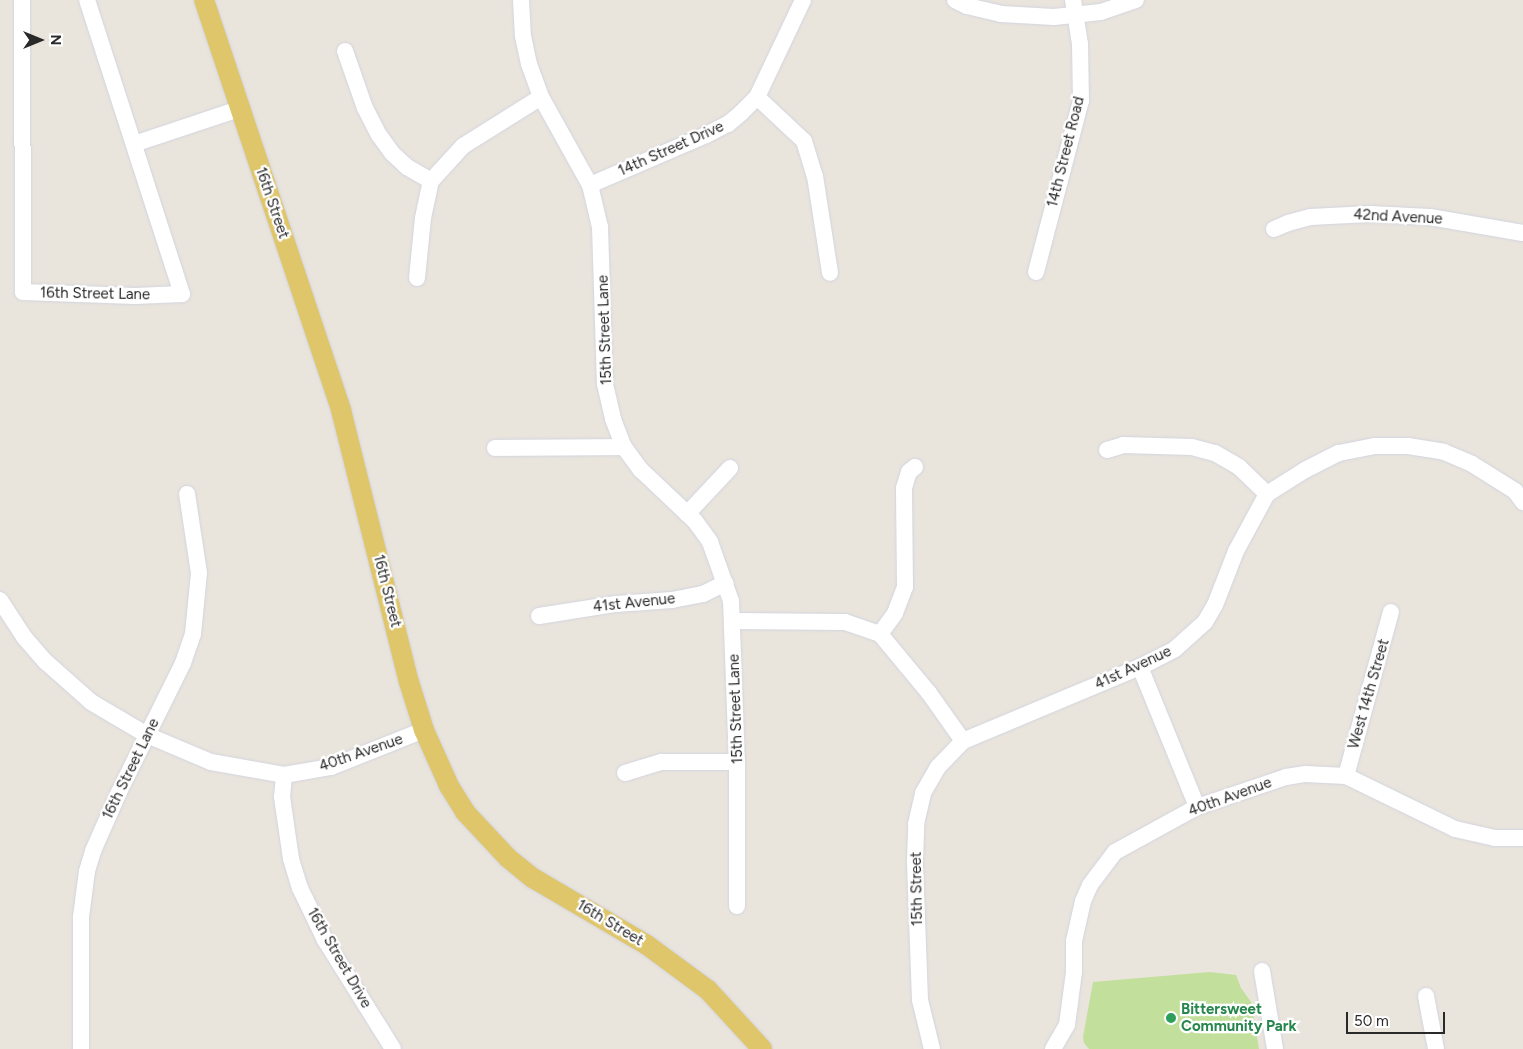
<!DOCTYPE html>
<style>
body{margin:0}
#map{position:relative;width:1523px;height:1049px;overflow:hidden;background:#e9e4dc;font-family:Figtree,sans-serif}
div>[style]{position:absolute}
.pitch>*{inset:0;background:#c2e09b}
.roads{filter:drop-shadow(0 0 1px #d2d4e0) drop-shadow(0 0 1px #d2d4e0)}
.minor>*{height:16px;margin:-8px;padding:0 8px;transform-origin:8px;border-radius:8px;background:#fff}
.major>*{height:20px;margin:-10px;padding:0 10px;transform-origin:10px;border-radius:10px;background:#e0c66a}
.dots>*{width:14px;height:14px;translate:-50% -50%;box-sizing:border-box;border:2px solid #fff;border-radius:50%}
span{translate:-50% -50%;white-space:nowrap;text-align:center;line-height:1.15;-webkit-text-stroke:4.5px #fff;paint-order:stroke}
.street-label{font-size:15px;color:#292929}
.leisure-label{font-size:15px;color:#27864d;font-weight:700}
.left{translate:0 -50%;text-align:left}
.north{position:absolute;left:15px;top:15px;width:50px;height:50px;-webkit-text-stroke:4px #fff;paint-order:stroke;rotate:90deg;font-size:14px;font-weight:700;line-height:20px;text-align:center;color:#292929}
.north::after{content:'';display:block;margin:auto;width:18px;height:22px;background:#292929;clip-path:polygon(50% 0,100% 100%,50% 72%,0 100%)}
.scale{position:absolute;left:1346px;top:1012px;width:99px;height:22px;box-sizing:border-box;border:2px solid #292929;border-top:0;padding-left:6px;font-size:15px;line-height:18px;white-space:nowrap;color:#292929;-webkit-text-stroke:4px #fff;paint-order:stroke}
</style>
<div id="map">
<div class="pitch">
<div style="clip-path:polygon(1210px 972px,1236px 975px,1241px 988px,1251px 1002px,1259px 1049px,1089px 1049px,1084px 1043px,1083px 1037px,1093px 982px)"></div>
</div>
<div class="roads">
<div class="minor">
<div style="left:22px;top:0;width:292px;rotate:89.8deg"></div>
<div style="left:23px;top:292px;width:112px;rotate:2deg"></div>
<div style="left:135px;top:296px;width:47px;rotate:-2.4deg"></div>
<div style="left:182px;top:294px;width:309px;rotate:-107.9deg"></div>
<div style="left:521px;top:0;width:36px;rotate:87deg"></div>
<div style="left:523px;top:36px;width:29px;rotate:78deg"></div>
<div style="left:529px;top:64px;width:35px;rotate:70deg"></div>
<div style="left:541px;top:97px;width:101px;rotate:60.9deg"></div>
<div style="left:590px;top:185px;width:43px;rotate:76.6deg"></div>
<div style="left:600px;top:227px;width:157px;rotate:88.2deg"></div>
<div style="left:605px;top:384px;width:36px;rotate:77deg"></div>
<div style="left:613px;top:419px;width:30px;rotate:69deg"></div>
<div style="left:624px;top:447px;width:29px;rotate:54deg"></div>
<div style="left:641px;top:470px;width:74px;rotate:43.4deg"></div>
<div style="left:695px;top:521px;width:26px;rotate:54deg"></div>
<div style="left:710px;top:542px;width:63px;rotate:70.4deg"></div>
<div style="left:731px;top:601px;width:161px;rotate:87.9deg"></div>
<div style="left:737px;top:762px;width:144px;rotate:90deg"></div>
<div style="left:955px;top:0;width:13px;rotate:27deg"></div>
<div style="left:967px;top:6px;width:35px;rotate:13deg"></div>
<div style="left:1001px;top:14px;width:53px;rotate:3.2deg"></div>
<div style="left:1054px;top:17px;width:47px;rotate:-6.1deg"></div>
<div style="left:1101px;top:12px;width:37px;rotate:-19deg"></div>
<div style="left:345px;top:51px;width:60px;rotate:70.7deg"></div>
<div style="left:365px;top:108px;width:30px;rotate:63deg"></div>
<div style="left:379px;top:135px;width:22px;rotate:54deg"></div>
<div style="left:392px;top:153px;width:21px;rotate:43deg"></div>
<div style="left:407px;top:167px;width:28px;rotate:30deg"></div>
<div style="left:757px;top:97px;width:64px;rotate:43.1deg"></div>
<div style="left:804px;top:141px;width:37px;rotate:73deg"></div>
<div style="left:815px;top:176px;width:98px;rotate:81.2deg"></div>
<div style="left:134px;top:144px;width:111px;rotate:-18.4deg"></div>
<div style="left:590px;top:185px;width:126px;rotate:-23.3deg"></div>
<div style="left:706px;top:135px;width:25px;rotate:-27deg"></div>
<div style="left:728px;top:124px;width:17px;rotate:-40deg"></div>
<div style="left:741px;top:113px;width:23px;rotate:-45deg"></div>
<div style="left:757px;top:97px;width:107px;rotate:-64.6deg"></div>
<div style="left:1274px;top:229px;width:15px;rotate:-23deg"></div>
<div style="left:1288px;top:223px;width:23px;rotate:-15deg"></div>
<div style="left:1310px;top:217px;width:60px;rotate:-2.9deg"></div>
<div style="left:1370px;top:214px;width:60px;rotate:2.9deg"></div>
<div style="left:1430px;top:217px;width:94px;rotate:9.8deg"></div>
<div style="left:1036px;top:272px;width:177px;rotate:-75.3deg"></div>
<div style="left:1081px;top:101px;width:57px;rotate:-91deg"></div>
<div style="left:1080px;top:44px;width:45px;rotate:-99deg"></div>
<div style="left:417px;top:278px;width:60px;rotate:-84.3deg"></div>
<div style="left:423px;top:218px;width:38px;rotate:-78deg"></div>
<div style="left:431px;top:181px;width:47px;rotate:-47.6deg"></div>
<div style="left:463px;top:146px;width:92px;rotate:-32.1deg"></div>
<div style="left:495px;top:448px;width:129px;rotate:-0.4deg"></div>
<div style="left:1107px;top:450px;width:17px;rotate:-17deg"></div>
<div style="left:1123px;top:445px;width:69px;rotate:1.7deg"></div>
<div style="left:1192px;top:447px;width:24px;rotate:15deg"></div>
<div style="left:1215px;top:453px;width:28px;rotate:30deg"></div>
<div style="left:1239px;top:467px;width:39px;rotate:44deg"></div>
<div style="left:687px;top:514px;width:63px;rotate:-46.9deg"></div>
<div style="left:0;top:600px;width:44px;rotate:57deg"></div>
<div style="left:24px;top:637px;width:33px;rotate:49deg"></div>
<div style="left:46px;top:662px;width:60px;rotate:41.6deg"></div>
<div style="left:91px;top:702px;width:65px;rotate:30.5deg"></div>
<div style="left:147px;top:735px;width:69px;rotate:22.9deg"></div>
<div style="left:211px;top:762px;width:74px;rotate:10.1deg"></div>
<div style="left:284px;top:775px;width:48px;rotate:-9.7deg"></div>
<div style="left:331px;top:767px;width:100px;rotate:-21.7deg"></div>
<div style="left:539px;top:616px;width:78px;rotate:-8.9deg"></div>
<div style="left:616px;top:604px;width:56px;rotate:-4.1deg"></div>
<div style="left:672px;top:600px;width:32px;rotate:-11deg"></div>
<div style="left:703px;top:594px;width:25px;rotate:-26deg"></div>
<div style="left:733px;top:621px;width:112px;rotate:0.5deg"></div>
<div style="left:845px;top:622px;width:37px;rotate:19deg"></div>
<div style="left:880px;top:634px;width:77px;rotate:50.3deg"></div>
<div style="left:929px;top:693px;width:59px;rotate:54.7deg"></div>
<div style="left:880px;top:634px;width:26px;rotate:-54deg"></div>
<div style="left:895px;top:613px;width:28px;rotate:-69deg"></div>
<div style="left:905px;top:587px;width:99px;rotate:-90.6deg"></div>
<div style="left:904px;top:488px;width:17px;rotate:-73deg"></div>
<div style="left:909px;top:472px;width:8px;rotate:-40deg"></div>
<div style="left:1140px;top:667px;width:151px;rotate:67.8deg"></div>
<div style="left:625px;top:773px;width:38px;rotate:-17deg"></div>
<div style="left:661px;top:762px;width:76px"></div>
<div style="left:284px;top:775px;width:22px;rotate:95deg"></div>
<div style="left:282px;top:797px;width:63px;rotate:81.7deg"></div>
<div style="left:291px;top:859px;width:30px;rotate:73deg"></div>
<div style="left:300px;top:888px;width:58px;rotate:64.3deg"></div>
<div style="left:325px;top:940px;width:128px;rotate:58deg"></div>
<div style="left:1346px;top:776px;width:170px;rotate:-74.7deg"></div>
<div style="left:1262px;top:971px;width:79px;rotate:80.5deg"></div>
<div style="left:1426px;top:996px;width:54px;rotate:79.3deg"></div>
<div style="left:81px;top:1049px;width:132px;rotate:-90deg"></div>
<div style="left:81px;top:917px;width:46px;rotate:-82.6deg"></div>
<div style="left:87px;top:871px;width:21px;rotate:-73deg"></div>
<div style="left:93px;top:851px;width:64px;rotate:-66.2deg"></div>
<div style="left:119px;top:792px;width:144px;rotate:-63.6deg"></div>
<div style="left:183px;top:663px;width:31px;rotate:-71deg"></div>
<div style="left:193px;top:634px;width:61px;rotate:-84.4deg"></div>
<div style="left:199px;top:573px;width:80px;rotate:-98.6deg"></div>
<div style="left:932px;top:1049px;width:50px;rotate:-103.8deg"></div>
<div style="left:920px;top:1000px;width:139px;rotate:-92.1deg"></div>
<div style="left:915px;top:861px;width:37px;rotate:-88deg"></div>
<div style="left:916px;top:824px;width:32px;rotate:-77deg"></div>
<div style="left:923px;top:793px;width:30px;rotate:-60deg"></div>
<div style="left:938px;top:767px;width:36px;rotate:-46deg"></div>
<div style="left:963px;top:741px;width:192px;rotate:-22.7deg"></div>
<div style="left:1140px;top:667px;width:39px;rotate:-27deg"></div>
<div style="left:1175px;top:649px;width:40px;rotate:-42deg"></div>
<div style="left:1205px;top:622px;width:20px;rotate:-60deg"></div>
<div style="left:1215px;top:605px;width:58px;rotate:-68.7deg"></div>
<div style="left:1236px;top:551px;width:65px;rotate:-61.5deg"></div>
<div style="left:1267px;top:494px;width:45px;rotate:-32.3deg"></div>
<div style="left:1305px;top:470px;width:38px;rotate:-27deg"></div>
<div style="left:1339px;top:453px;width:37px;rotate:-11deg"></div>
<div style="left:1375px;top:446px;width:33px"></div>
<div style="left:1408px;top:446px;width:36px;rotate:9deg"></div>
<div style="left:1444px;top:452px;width:30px;rotate:23deg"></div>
<div style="left:1472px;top:464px;width:51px;rotate:32.1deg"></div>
<div style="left:1515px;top:491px;width:14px;rotate:54deg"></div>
<div style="left:1053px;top:1049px;width:28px;rotate:-60deg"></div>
<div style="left:1067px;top:1025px;width:53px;rotate:-82.5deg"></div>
<div style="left:1074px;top:972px;width:31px;rotate:-90deg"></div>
<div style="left:1074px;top:941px;width:41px;rotate:-77.3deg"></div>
<div style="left:1083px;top:901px;width:17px;rotate:-66deg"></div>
<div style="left:1090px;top:885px;width:41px;rotate:-52.9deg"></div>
<div style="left:1115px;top:852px;width:94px;rotate:-28.8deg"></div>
<div style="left:1197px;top:807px;width:94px;rotate:-18.6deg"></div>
<div style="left:1286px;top:777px;width:20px;rotate:-9deg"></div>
<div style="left:1306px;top:774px;width:40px;rotate:2.9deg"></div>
<div style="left:1346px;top:776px;width:121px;rotate:25.9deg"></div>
<div style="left:1455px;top:829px;width:41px;rotate:12.7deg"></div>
<div style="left:1495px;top:838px;width:28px"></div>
</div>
<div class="major">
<div style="left:204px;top:0;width:432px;rotate:71.5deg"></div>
<div style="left:341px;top:410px;width:280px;rotate:76deg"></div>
<div style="left:409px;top:682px;width:50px;rotate:72.6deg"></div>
<div style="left:424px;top:730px;width:61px;rotate:65.9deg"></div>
<div style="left:449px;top:786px;width:31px;rotate:58deg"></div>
<div style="left:465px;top:812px;width:63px;rotate:46.9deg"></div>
<div style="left:508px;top:858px;width:32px;rotate:39deg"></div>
<div style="left:533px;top:878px;width:132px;rotate:30.4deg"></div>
<div style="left:647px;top:945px;width:76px;rotate:36.4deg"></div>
<div style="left:708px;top:990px;width:80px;rotate:47.5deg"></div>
</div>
</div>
<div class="dots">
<div style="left:1171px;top:1018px;background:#2e9e5b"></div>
</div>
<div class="street-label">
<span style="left:671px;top:149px;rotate:-24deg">14th Street Drive</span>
<span style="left:1066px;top:152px;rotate:-76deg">14th Street Road</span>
<span style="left:272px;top:203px;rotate:71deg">16th Street</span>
<span style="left:1398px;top:217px;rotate:3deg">42nd Avenue</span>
<span style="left:95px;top:294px;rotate:1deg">16th Street Lane</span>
<span style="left:605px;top:330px;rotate:-92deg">15th Street Lane</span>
<span style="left:387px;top:591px;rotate:76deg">16th Street</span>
<span style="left:634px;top:603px;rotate:-6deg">41st Avenue</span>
<span style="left:1133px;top:668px;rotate:-25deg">41st Avenue</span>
<span style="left:1369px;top:694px;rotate:-74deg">West 14th Street</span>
<span style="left:736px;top:709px;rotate:-92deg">15th Street Lane</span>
<span style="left:361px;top:753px;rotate:-19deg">40th Avenue</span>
<span style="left:131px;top:769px;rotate:-64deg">16th Street Lane</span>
<span style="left:1230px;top:797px;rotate:-20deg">40th Avenue</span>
<span style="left:917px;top:889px;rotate:-91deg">15th Street</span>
<span style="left:610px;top:923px;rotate:31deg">16th Street</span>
<span style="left:339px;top:958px;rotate:60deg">16th Street Drive</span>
</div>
<div class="leisure-label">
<span class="left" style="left:1181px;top:1018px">Bittersweet<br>Community Park</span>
</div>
<div class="north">N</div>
<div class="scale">50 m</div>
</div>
